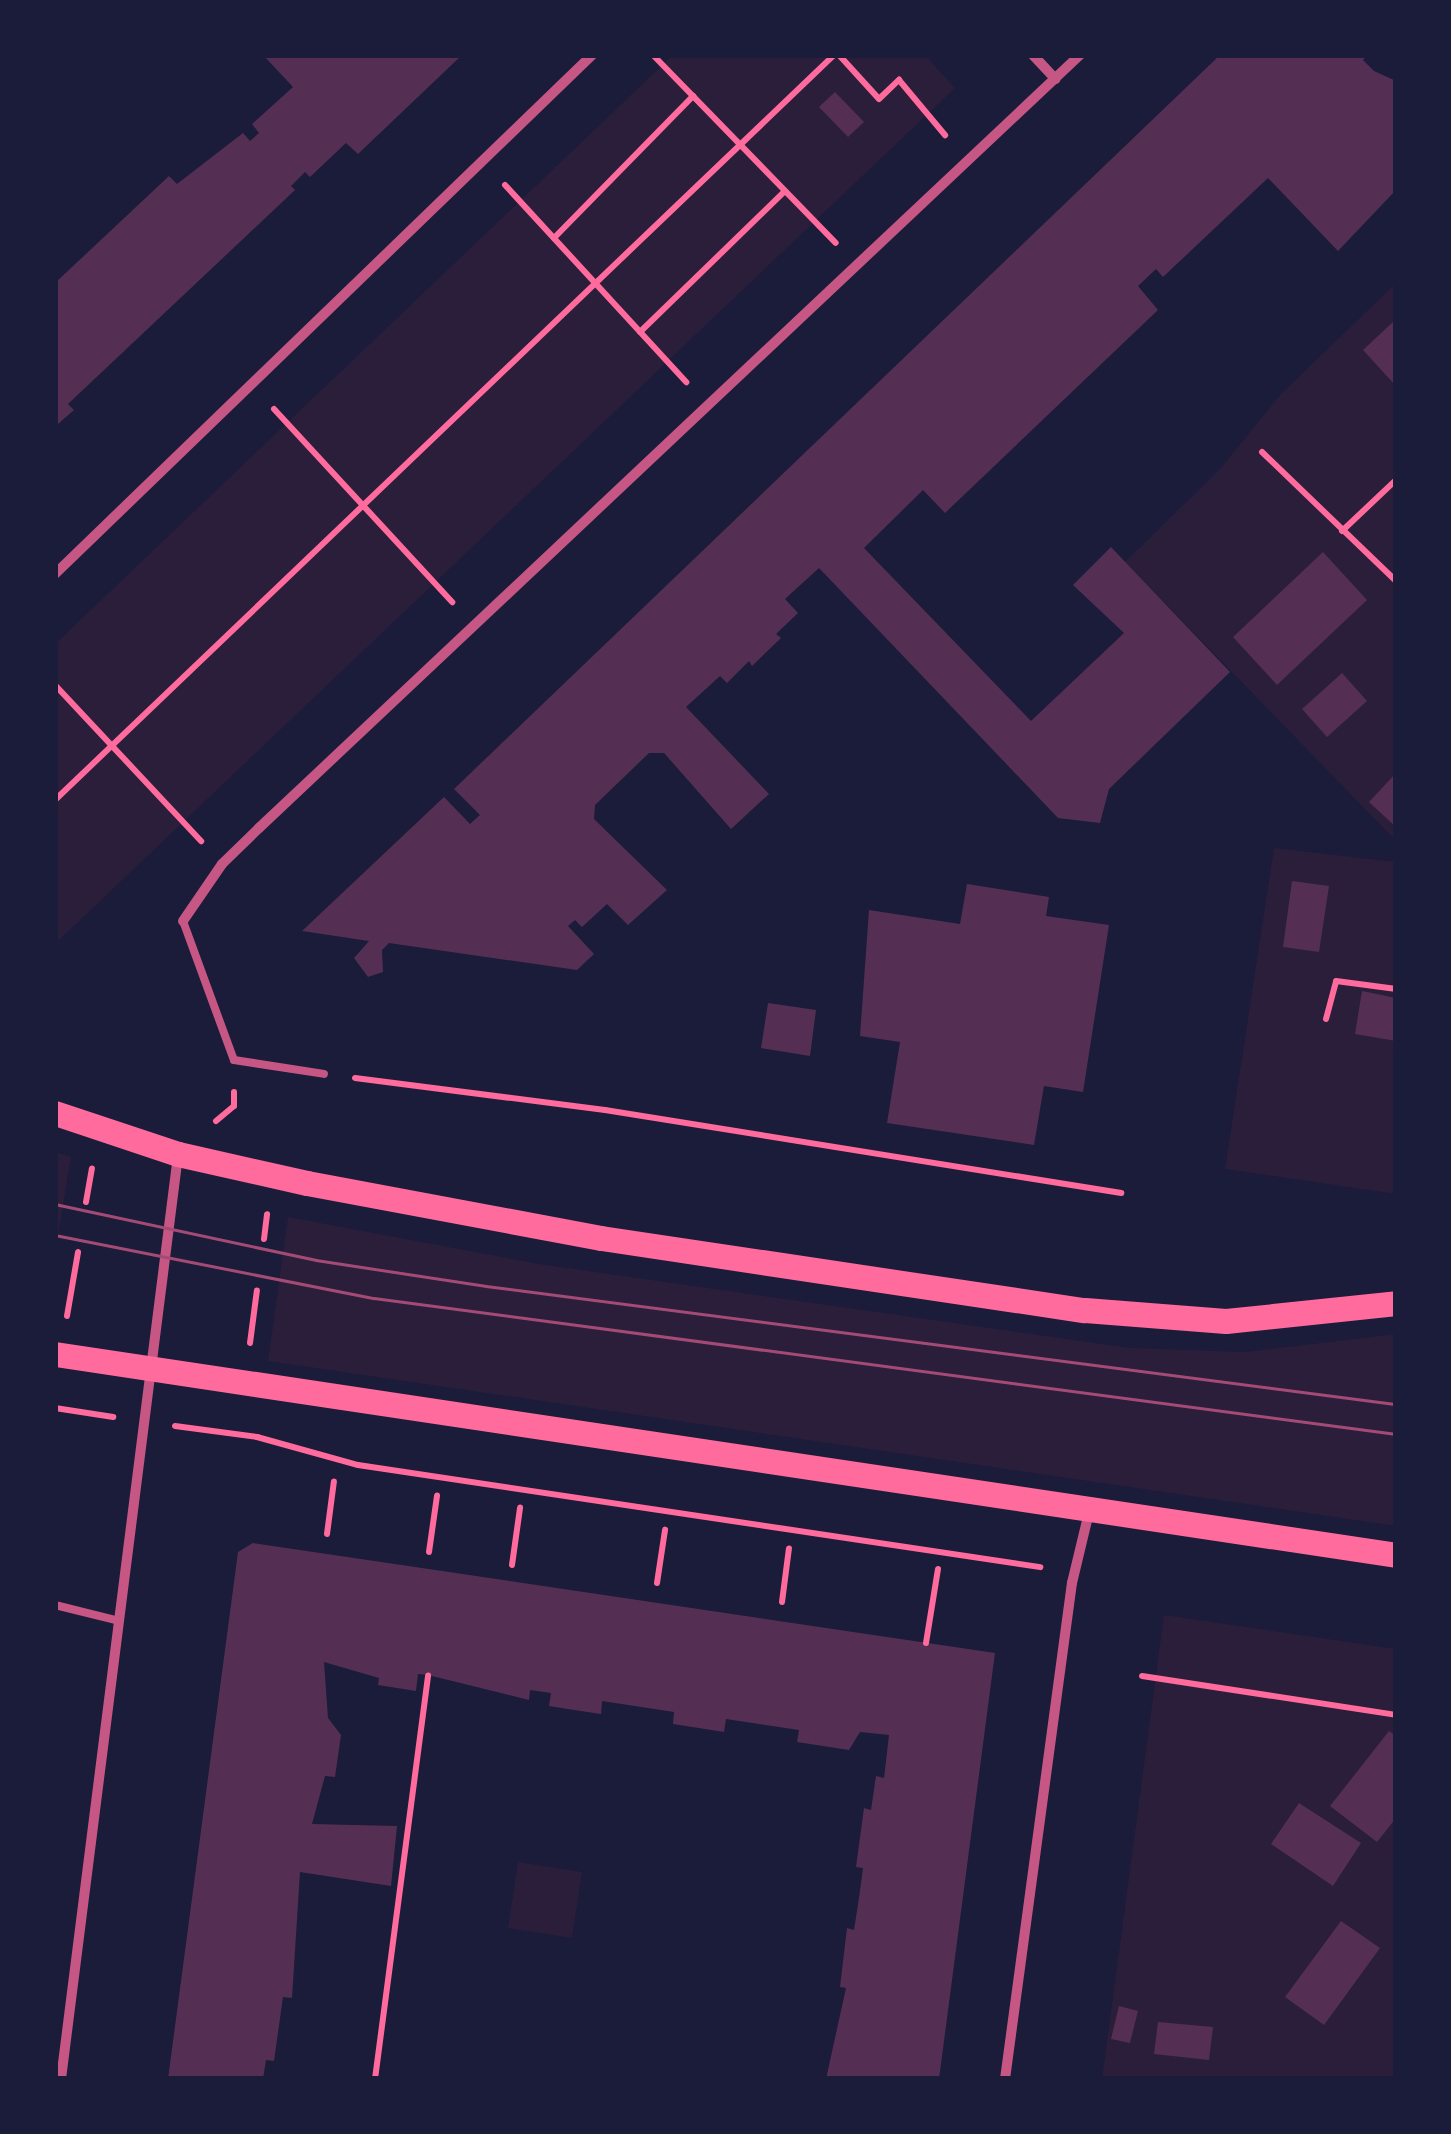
<!DOCTYPE html>
<style>
body{margin:0}
#map{position:relative;width:1451px;height:2134px;overflow:hidden;background:#1b1b3a;font-family:Poppins,sans-serif}
div>[style]{position:absolute}
.green>*{inset:0;background:#2a1e3b}
.building>*{inset:0;background:#542f53}
.path>*{height:6px;margin:-3px;padding:0 3px;transform-origin:3px;border-radius:3px;background:#ff6b9d}
.service>*{height:8px;margin:-4px;padding:0 4px;transform-origin:4px;border-radius:4px;background:#c65784}
.minor>*{height:10px;margin:-5px;padding:0 5px;transform-origin:5px;border-radius:5px;background:#c65784}
.primary>*{height:25px;margin:-12.5px;padding:0 12.5px;transform-origin:12.5px;border-radius:12.5px;background:#ff6b9d}
.tram>*{height:2.5px;margin:-1.25px;padding:0 1.25px;transform-origin:1.25px;border-radius:1.25px;background:#a44b75}
span{translate:-50% -50%;white-space:nowrap;text-align:center;line-height:1.15;-webkit-text-stroke:10px #1b1b3a;paint-order:stroke}
.frame{position:absolute;inset:0;border:58px solid #1b1b3a;pointer-events:none}
</style>
<div id="map">
<div class="green">
<div style="clip-path:polygon(673px 55px,925px 55px,955px 88px,55px 944px,55px 644px)"></div>
<div style="clip-path:polygon(1396px 283px,1396px 841px,1125px 562px,1220px 469px,1281px 394px)"></div>
<div style="clip-path:polygon(1274px 848px,1396px 862px,1396px 1194px,1225px 1169px)"></div>
<div style="clip-path:polygon(55px 1152px,71px 1157px,55px 1253px)"></div>
<div style="clip-path:polygon(288px 1217px,539px 1264px,1130px 1348px,1246px 1352px,1396px 1334px,1396px 1526px,268px 1361px)"></div>
<div style="clip-path:polygon(1164px 1615px,1396px 1649px,1396px 2079px,1102px 2079px)"></div>
<div style="clip-path:polygon(518px 1862px,582px 1872px,572px 1938px,508px 1928px)"></div>
</div>
<div class="building">
<div style="clip-path:polygon(263px 55px,462px 55px,358px 154px,346px 143px,310px 177px,305px 172px,291px 186px,295px 190px,68px 404px,74px 410px,58px 424px,55px 283px,169px 176px,177px 184px,243px 133px,250px 141px,259px 133px,252px 124px,293px 87px)"></div>
<div style="clip-path:polygon(1220px 55px,1367px 55px,1363px 60px,1374px 71px,1396px 81px,1396px 190px,1338px 251px,1268px 178px,1163px 277px,1156px 269px,1138px 286px,1158px 310px,945px 513px,923px 490px,864px 548px,1031px 721px,1124px 633px,1073px 585px,1111px 547px,1230px 672px,1109px 789px,1100px 823px,1058px 818px,819px 568px,785px 599px,798px 613px,776px 634px,781px 638px,752px 666px,749px 661px,727px 683px,720px 676px,686px 707px,769px 794px,731px 829px,664px 753px,649px 753px,595px 805px,594px 819px,667px 890px,628px 925px,607px 904px,582px 927px,575px 920px,568px 926px,594px 954px,577px 970px,389px 943px,382px 950px,383px 972px,368px 977px,354px 958px,369px 941px,302px 931px,444px 797px,470px 824px,480px 815px,454px 789px)"></div>
<div style="clip-path:polygon(835px 92px,864px 122px,848px 137px,819px 107px)"></div>
<div style="clip-path:polygon(1393px 322px,1396px 326px,1396px 386px,1363px 350px)"></div>
<div style="clip-path:polygon(1323px 552px,1367px 600px,1277px 685px,1233px 637px)"></div>
<div style="clip-path:polygon(1342px 673px,1367px 701px,1327px 737px,1302px 709px)"></div>
<div style="clip-path:polygon(1396px 773px,1396px 827px,1369px 802px)"></div>
<div style="clip-path:polygon(1292px 881px,1329px 886px,1319px 952px,1283px 947px)"></div>
<div style="clip-path:polygon(967px 884px,1049px 897px,1046px 916px,1109px 925px,1083px 1092px,1044px 1086px,1034px 1145px,887px 1123px,900px 1042px,860px 1036px,869px 910px,960px 924px)"></div>
<div style="clip-path:polygon(1362px 991px,1396px 998px,1396px 1041px,1355px 1034px)"></div>
<div style="clip-path:polygon(768px 1003px,816px 1010px,810px 1056px,761px 1048px)"></div>
<div style="clip-path:polygon(253px 1543px,995px 1653px,939px 2079px,826px 2079px,846px 1988px,840px 1987px,847px 1928px,854px 1930px,859px 1898px,863px 1868px,856px 1867px,864px 1808px,871px 1810px,876px 1776px,884px 1778px,889px 1735px,860px 1732px,849px 1750px,797px 1742px,799px 1730px,726px 1719px,724px 1732px,673px 1724px,674px 1712px,602px 1701px,601px 1714px,574px 1710px,549px 1706px,551px 1693px,530px 1690px,529px 1700px,428px 1675px,418px 1674px,416px 1691px,378px 1685px,379px 1678px,324px 1662px,328px 1718px,341px 1735px,335px 1777px,325px 1776px,312px 1824px,397px 1826px,391px 1886px,300px 1872px,292px 1998px,283px 1997px,274px 2061px,266px 2060px,263px 2079px,168px 2079px,238px 1552px)"></div>
<div style="clip-path:polygon(1389px 1731px,1396px 1736px,1396px 1818px,1377px 1842px,1330px 1806px)"></div>
<div style="clip-path:polygon(1299px 1803px,1361px 1843px,1333px 1886px,1271px 1844px)"></div>
<div style="clip-path:polygon(1341px 1921px,1380px 1948px,1324px 2025px,1285px 1997px)"></div>
<div style="clip-path:polygon(1119px 2006px,1138px 2011px,1130px 2043px,1111px 2039px)"></div>
<div style="clip-path:polygon(1158px 2022px,1213px 2027px,1209px 2060px,1154px 2054px)"></div>
</div>
<div class="path">
<div style="left:653px;top:55px;width:262px;rotate:45.8deg"></div>
<div style="left:839px;top:55px;width:59px;rotate:47.7deg"></div>
<div style="left:879px;top:99px;width:28px;rotate:-44deg"></div>
<div style="left:899px;top:80px;width:72px;rotate:50.1deg"></div>
<div style="left:505px;top:185px;width:268px;rotate:47.4deg"></div>
<div style="left:554px;top:238px;width:199px;rotate:-45.6deg"></div>
<div style="left:640px;top:332px;width:202px;rotate:-44.2deg"></div>
<div style="left:274px;top:409px;width:263px;rotate:47.3deg"></div>
<div style="left:1262px;top:452px;width:186px;rotate:43.9deg"></div>
<div style="left:1342px;top:531px;width:74px;rotate:-43.4deg"></div>
<div style="left:55px;top:685px;width:214px;rotate:46.9deg"></div>
<div style="left:55px;top:800px;width:1078px;rotate:-43.72deg"></div>
<div style="left:1326px;top:1019px;width:39px;rotate:-75deg"></div>
<div style="left:1336px;top:981px;width:61px;rotate:7.6deg"></div>
<div style="left:355px;top:1078px;width:252px;rotate:7.3deg"></div>
<div style="left:605px;top:1110px;width:523px;rotate:9.14deg"></div>
<div style="left:216px;top:1121px;width:23px;rotate:-40deg"></div>
<div style="left:234px;top:1106px;width:14px;rotate:-90deg"></div>
<div style="left:86px;top:1202px;width:34px;rotate:-80deg"></div>
<div style="left:264px;top:1239px;width:25px;rotate:-83deg"></div>
<div style="left:67px;top:1316px;width:65px;rotate:-80.2deg"></div>
<div style="left:250px;top:1343px;width:53px;rotate:-82.5deg"></div>
<div style="left:55px;top:1408px;width:59px;rotate:8.8deg"></div>
<div style="left:175px;top:1426px;width:83px;rotate:7.6deg"></div>
<div style="left:257px;top:1437px;width:105px;rotate:15.5deg"></div>
<div style="left:358px;top:1465px;width:690px;rotate:8.51deg"></div>
<div style="left:327px;top:1534px;width:53px;rotate:-82.5deg"></div>
<div style="left:429px;top:1552px;width:57px;rotate:-81.9deg"></div>
<div style="left:512px;top:1565px;width:58px;rotate:-82deg"></div>
<div style="left:657px;top:1583px;width:54px;rotate:-81.4deg"></div>
<div style="left:782px;top:1602px;width:54px;rotate:-82.6deg"></div>
<div style="left:926px;top:1643px;width:75px;rotate:-80.8deg"></div>
<div style="left:1142px;top:1676px;width:257px;rotate:8.7deg"></div>
<div style="left:375px;top:2079px;width:407px;rotate:-82.5deg"></div>
</div>
<div class="service">
<div style="left:183px;top:921px;width:148px;rotate:69.9deg"></div>
<div style="left:234px;top:1060px;width:91px;rotate:8.8deg"></div>
<div style="left:55px;top:1605px;width:66px;rotate:14deg"></div>
</div>
<div class="minor">
<div style="left:1033px;top:55px;width:33px;rotate:47deg"></div>
<div style="left:55px;top:574px;width:747px;rotate:-44.02deg"></div>
<div style="left:183px;top:921px;width:69px;rotate:-55.6deg"></div>
<div style="left:222px;top:864px;width:52px;rotate:-44.2deg"></div>
<div style="left:259px;top:828px;width:1128px;rotate:-43.28deg"></div>
<div style="left:61px;top:2079px;width:931px;rotate:-82.78deg"></div>
<div style="left:1005px;top:2079px;width:501px;rotate:-82.31deg"></div>
<div style="left:1072px;top:1583px;width:73px;rotate:-76.5deg"></div>
</div>
<div class="primary">
<div style="left:55px;top:1113px;width:130px;rotate:18.4deg"></div>
<div style="left:178px;top:1154px;width:132px;rotate:12.7deg"></div>
<div style="left:307px;top:1183px;width:299px;rotate:10.6deg"></div>
<div style="left:601px;top:1238px;width:489px;rotate:8.5deg"></div>
<div style="left:1085px;top:1310px;width:141px;rotate:4.5deg"></div>
<div style="left:1226px;top:1321px;width:171px;rotate:-6deg"></div>
<div style="left:55px;top:1354px;width:1356px;rotate:8.52deg"></div>
</div>
<div class="tram">
<div style="left:55px;top:1204px;width:267px;rotate:12.1deg"></div>
<div style="left:316px;top:1260px;width:172px;rotate:8.7deg"></div>
<div style="left:486px;top:1286px;width:918px;rotate:7.39deg"></div>
<div style="left:55px;top:1235px;width:325px;rotate:11.2deg"></div>
<div style="left:374px;top:1298px;width:1031px;rotate:7.58deg"></div>
</div>
<div class="frame"></div>
</div>
